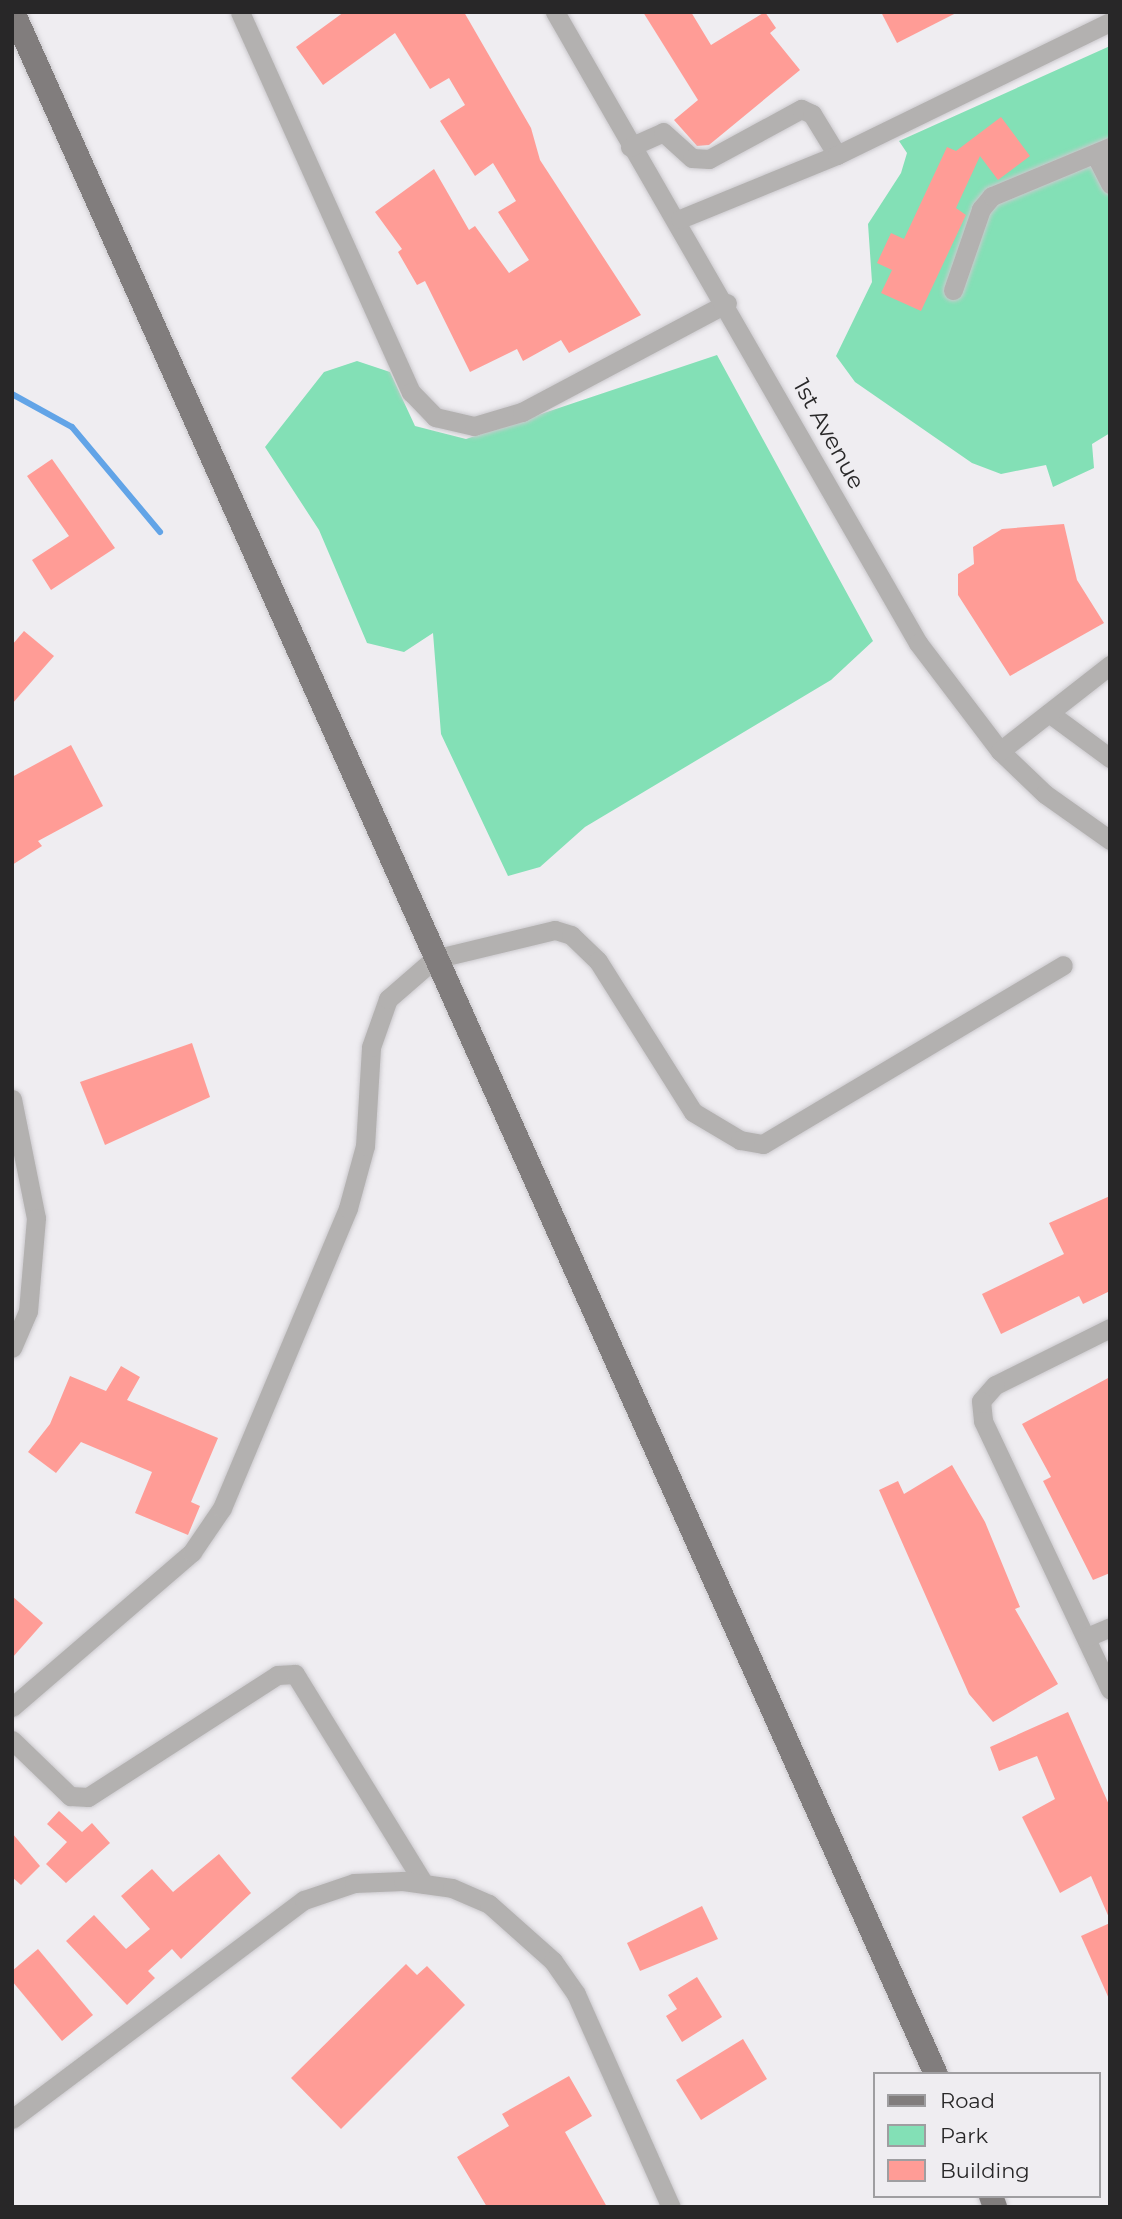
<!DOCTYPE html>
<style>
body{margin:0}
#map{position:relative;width:1122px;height:2219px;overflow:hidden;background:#efedf1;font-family:Montserrat,sans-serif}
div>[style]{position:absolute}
.green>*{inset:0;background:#83e0b6}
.stream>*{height:6px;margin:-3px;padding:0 3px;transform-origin:3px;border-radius:3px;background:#62a4e7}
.building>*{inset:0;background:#ff9c96}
.roads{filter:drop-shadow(0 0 2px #cbc9cd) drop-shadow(0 0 2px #cbc9cd)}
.minor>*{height:19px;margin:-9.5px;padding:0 9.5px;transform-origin:9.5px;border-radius:9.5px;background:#b3b1b0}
.major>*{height:24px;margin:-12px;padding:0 12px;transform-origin:12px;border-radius:12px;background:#817d7d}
span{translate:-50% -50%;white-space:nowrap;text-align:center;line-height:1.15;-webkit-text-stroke:7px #efedf1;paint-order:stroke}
.street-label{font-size:23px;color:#282728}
.frame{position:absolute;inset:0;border:14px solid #282728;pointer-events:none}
.legend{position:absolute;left:873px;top:2072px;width:228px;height:126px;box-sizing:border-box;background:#efedf1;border:2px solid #9f9ea1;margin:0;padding:9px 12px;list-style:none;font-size:21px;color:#282728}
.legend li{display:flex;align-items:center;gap:14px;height:35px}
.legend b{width:35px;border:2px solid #9f9ea1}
</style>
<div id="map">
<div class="green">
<div style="clip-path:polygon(1110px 46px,1110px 433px,1092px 444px,1094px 468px,1053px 487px,1046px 465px,1001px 474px,972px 463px,855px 382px,836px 356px,872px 282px,868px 224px,901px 173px,907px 153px,899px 141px)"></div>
<div style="clip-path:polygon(717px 355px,873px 641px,831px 680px,585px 827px,540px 867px,508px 876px,441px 734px,433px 633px,404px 652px,367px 643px,319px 530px,265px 447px,324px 372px,357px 361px,390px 372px,415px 426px,466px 439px)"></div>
</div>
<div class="stream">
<div style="left:12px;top:394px;width:68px;rotate:28.8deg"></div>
<div style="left:72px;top:427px;width:137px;rotate:50deg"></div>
</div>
<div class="building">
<div style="clip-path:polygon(344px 12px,464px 12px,531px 128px,540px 160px,641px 315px,569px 353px,561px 340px,523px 361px,517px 349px,470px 372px,425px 281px,417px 285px,398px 252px,402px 249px,375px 212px,434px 169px,469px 230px,475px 226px,509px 273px,529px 260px,498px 212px,516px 201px,493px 163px,475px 176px,440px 121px,465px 105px,449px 78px,430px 89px,395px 33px,323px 85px,296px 47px)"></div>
<div style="clip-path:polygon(643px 12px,691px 12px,711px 45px,765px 12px,776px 28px,770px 33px,800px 70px,709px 145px,697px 146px,674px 120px,698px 100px)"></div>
<div style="clip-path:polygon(881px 12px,958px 12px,897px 43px)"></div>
<div style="clip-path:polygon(1001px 117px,1030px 156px,998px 180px,980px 156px,956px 208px,966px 215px,921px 311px,881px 293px,892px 270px,877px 263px,891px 233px,904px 239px,947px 147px,956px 151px)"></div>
<div style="clip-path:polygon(52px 459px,115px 548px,51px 590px,32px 560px,69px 536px,27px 476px)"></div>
<div style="clip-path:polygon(1064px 524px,1077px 580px,1104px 623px,1010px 676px,958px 595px,958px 574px,974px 564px,973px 547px,1002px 529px)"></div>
<div style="clip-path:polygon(24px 631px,54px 656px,12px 704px,12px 645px)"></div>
<div style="clip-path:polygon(71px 745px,103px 806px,38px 841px,42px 846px,12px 865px,12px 777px)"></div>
<div style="clip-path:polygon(192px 1043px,210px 1097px,105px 1145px,80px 1082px)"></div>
<div style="clip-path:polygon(1110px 1196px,1110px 1291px,1083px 1304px,1079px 1296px,1001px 1334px,982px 1294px,1064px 1254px,1049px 1223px)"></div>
<div style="clip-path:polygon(121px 1366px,140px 1377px,127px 1400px,218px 1438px,191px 1502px,200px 1506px,188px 1535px,135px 1513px,152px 1472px,81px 1442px,56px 1473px,28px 1452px,50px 1424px,70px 1376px,106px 1391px)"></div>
<div style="clip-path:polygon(1110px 1377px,1110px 1573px,1093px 1580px,1043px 1481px,1051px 1477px,1022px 1424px)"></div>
<div style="clip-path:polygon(952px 1465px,985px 1522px,1020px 1607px,1015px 1609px,1058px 1684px,993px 1722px,969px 1694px,879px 1490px,898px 1481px,904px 1494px)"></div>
<div style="clip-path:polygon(12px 1596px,43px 1623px,12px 1658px)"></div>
<div style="clip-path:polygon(1068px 1712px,1110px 1807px,1110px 1920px,1091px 1876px,1060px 1893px,1022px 1817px,1055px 1799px,1037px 1756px,999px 1771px,990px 1747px)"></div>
<div style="clip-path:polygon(59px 1811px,82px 1832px,92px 1823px,110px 1843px,66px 1883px,46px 1864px,67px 1842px,47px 1824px)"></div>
<div style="clip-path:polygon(12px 1833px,40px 1866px,21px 1885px,12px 1877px)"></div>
<div style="clip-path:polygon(219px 1854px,251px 1893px,181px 1959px,172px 1949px,148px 1971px,155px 1978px,127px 2005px,66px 1941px,94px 1915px,126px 1949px,150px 1929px,121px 1896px,152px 1869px,173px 1892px)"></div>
<div style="clip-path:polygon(702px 1906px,718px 1939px,640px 1971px,627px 1943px)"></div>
<div style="clip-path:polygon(1110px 1923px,1110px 2001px,1081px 1936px)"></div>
<div style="clip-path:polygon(38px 1949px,93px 2015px,62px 2041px,12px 1981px,12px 1971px)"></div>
<div style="clip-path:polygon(406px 1964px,417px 1975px,427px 1966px,465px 2005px,341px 2129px,291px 2078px)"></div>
<div style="clip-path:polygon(697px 1977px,722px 2017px,682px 2042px,666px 2016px,677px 2009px,668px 1995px)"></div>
<div style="clip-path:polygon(743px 2039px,767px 2079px,701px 2120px,676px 2080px)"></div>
<div style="clip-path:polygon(569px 2076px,592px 2116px,565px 2132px,607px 2207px,487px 2207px,457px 2157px,509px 2126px,502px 2114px)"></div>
</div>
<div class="roads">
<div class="minor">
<div style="left:240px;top:12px;width:417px;rotate:65.8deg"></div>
<div style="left:411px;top:392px;width:35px;rotate:46deg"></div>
<div style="left:435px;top:417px;width:40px;rotate:13deg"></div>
<div style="left:474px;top:426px;width:50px;rotate:-16.3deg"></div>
<div style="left:522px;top:412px;width:232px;rotate:-28deg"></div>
<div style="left:555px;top:12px;width:728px;rotate:60.09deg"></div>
<div style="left:918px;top:643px;width:136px;rotate:52.8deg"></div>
<div style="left:1000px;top:751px;width:62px;rotate:43.7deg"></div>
<div style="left:1045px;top:794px;width:80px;rotate:35.3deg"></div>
<div style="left:630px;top:147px;width:36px;rotate:-24deg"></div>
<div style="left:663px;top:132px;width:39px;rotate:42deg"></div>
<div style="left:692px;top:158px;width:17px;rotate:3deg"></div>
<div style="left:709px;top:159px;width:105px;rotate:-28.5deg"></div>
<div style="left:801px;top:109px;width:12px;rotate:24deg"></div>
<div style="left:812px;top:114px;width:48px;rotate:58.6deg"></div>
<div style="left:1095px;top:154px;width:34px;rotate:63deg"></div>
<div style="left:680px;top:219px;width:170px;rotate:-22.2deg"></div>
<div style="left:837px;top:155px;width:304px;rotate:-26deg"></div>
<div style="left:953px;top:290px;width:86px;rotate:-70.9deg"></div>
<div style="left:981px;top:209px;width:17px;rotate:-50deg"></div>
<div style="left:992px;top:196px;width:128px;rotate:-22.6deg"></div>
<div style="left:1049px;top:713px;width:76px;rotate:36.4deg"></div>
<div style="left:1000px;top:751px;width:140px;rotate:-38deg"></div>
<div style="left:12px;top:1099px;width:121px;rotate:78.6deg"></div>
<div style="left:36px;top:1218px;width:93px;rotate:94.9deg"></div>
<div style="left:28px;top:1311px;width:40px;rotate:113.4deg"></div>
<div style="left:1110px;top:1328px;width:128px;rotate:153.6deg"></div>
<div style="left:995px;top:1385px;width:21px;rotate:131deg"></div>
<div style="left:981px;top:1401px;width:20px;rotate:84deg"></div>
<div style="left:983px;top:1421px;width:297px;rotate:64.7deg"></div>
<div style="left:1087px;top:1637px;width:25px;rotate:-23deg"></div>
<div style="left:12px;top:1707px;width:238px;rotate:-40.7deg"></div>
<div style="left:192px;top:1552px;width:53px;rotate:-55.7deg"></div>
<div style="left:222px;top:1508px;width:325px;rotate:-67.2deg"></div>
<div style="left:348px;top:1208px;width:64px;rotate:-74.7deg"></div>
<div style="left:365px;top:1146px;width:99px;rotate:-86.5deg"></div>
<div style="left:371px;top:1047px;width:51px;rotate:-70.5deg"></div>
<div style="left:388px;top:999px;width:61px;rotate:-41deg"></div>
<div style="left:434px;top:959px;width:124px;rotate:-13.5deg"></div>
<div style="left:555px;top:930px;width:17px;rotate:17deg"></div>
<div style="left:571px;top:935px;width:37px;rotate:44deg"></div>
<div style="left:598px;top:961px;width:178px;rotate:57.8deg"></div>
<div style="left:693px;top:1112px;width:55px;rotate:30.8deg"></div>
<div style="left:740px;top:1140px;width:23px;rotate:10deg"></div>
<div style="left:763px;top:1144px;width:349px;rotate:-30.8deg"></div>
<div style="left:12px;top:1740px;width:81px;rotate:44deg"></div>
<div style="left:70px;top:1796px;width:18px;rotate:3deg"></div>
<div style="left:88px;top:1797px;width:225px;rotate:-32.8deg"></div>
<div style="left:277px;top:1675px;width:18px;rotate:-3deg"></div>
<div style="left:295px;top:1674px;width:246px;rotate:58.4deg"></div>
<div style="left:12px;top:2119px;width:365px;rotate:-36.9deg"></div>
<div style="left:304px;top:1900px;width:53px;rotate:-18.8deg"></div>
<div style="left:354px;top:1883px;width:49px;rotate:-2.3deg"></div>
<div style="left:403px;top:1881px;width:49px;rotate:8.1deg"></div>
<div style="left:452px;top:1888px;width:40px;rotate:23.4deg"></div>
<div style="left:489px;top:1904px;width:86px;rotate:41.7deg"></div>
<div style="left:553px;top:1961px;width:40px;rotate:55.1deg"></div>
<div style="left:576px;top:1994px;width:233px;rotate:66deg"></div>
</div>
<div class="major">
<div style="left:13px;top:12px;width:2259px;rotate:65.89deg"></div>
<div style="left:991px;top:2196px;width:12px;rotate:70deg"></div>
</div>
</div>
<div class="street-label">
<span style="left:829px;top:434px;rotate:61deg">1st Avenue</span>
</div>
<div class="frame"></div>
<ul class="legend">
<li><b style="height:9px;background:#817d7d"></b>Road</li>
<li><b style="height:19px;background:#83e0b6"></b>Park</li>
<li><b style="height:19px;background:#ff9c96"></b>Building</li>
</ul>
</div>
